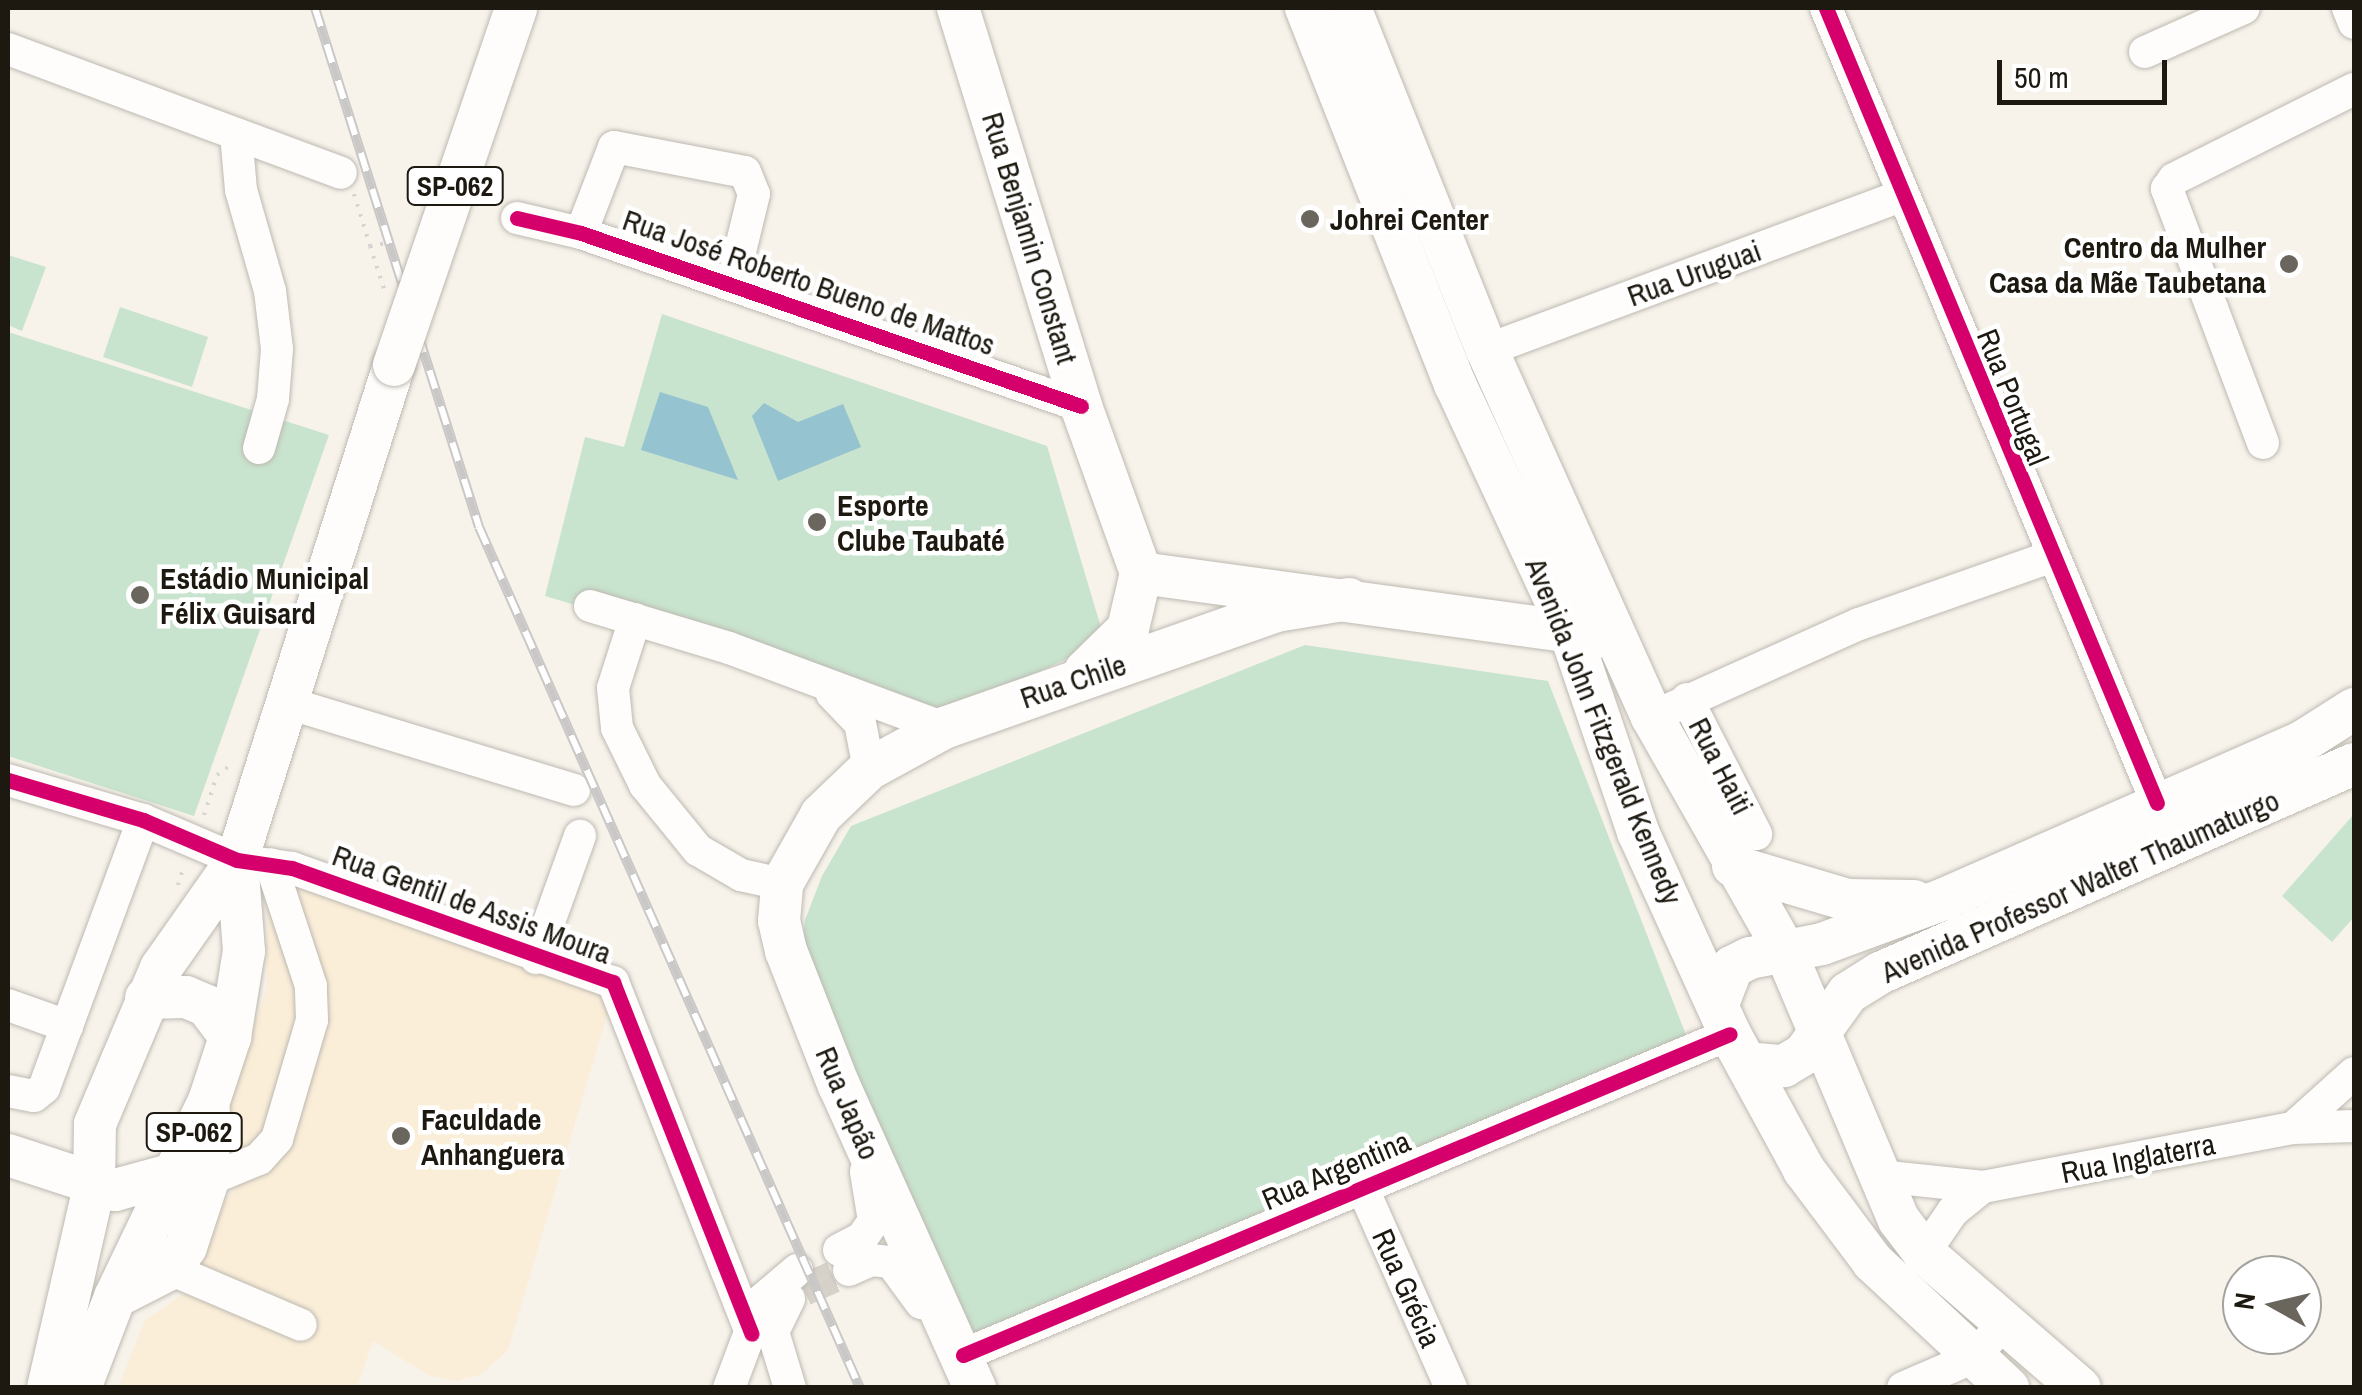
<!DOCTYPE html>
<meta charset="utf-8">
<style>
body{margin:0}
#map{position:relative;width:2362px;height:1395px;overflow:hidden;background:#f7f3eb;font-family:"Archivo Narrow",sans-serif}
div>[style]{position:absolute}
.built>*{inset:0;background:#faeed8}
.green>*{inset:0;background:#c8e3ce}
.water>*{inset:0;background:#96c3d0}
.minor-tunnel>*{height:32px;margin-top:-16px;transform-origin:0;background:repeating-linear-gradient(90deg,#d6d2ca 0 32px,transparent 0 48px)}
.path>*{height:4px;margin-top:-2px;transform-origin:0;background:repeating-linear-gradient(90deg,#d6d4d2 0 2.5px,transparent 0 10.5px)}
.roads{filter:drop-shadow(0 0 2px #bdb9b1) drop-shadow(0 0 2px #bdb9b1)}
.minor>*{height:32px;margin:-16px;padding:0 16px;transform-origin:16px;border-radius:16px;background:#fefdfc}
.major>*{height:42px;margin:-21px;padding:0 21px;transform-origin:21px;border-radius:21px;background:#fefdfc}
.rail>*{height:10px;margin-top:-5px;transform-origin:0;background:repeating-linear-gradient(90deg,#fff 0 19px,#c9c8c6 0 38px);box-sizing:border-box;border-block:2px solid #c9c8c6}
.bridges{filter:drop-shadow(0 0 2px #bdb9b1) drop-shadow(0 0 2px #bdb9b1)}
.major-bridge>*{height:42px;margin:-21px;padding:0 21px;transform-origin:21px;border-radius:21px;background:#fefdfc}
.cycleway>*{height:15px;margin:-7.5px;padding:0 7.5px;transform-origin:7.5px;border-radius:7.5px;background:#d6006c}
.dots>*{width:28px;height:28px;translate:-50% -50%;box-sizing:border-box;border:5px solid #fff;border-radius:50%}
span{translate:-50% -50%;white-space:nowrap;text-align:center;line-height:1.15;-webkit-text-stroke:9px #fff;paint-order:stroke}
.shield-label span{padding:2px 8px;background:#fff;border:2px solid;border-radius:8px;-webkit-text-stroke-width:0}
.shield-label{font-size:28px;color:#1e1910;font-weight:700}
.poi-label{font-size:30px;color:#1e1910;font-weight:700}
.left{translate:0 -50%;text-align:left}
.right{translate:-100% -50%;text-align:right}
.street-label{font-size:30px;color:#1e1910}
.frame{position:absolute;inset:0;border:10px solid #1e1910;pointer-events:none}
.north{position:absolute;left:2222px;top:1255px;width:100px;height:100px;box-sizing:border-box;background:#fff;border:2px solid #a5a39f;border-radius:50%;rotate:278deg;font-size:28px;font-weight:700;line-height:40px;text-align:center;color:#1e1910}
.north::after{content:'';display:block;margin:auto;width:35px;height:45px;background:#6a655d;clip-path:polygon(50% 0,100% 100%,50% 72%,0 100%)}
.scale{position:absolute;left:1997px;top:60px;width:170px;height:45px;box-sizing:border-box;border:5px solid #1e1910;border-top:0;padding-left:12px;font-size:30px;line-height:35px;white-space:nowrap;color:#1e1910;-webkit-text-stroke:8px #fff;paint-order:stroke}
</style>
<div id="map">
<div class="built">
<div style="clip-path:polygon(299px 886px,614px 992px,508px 1350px,482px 1374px,455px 1381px,430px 1376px,373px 1341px,357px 1387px,118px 1388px,145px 1320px,192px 1288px,214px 1213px,238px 1185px,226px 1100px,267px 989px,267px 895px,272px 889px)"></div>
</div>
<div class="green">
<div style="clip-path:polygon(8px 255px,46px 267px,22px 331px,8px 325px)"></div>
<div style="clip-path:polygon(120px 307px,208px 337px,192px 387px,103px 357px)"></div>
<div style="clip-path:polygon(662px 314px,1047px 446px,1105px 641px,945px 715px,545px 596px,585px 437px,624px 447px)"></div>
<div style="clip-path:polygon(8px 332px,329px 435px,194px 816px,8px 756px)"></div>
<div style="clip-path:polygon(1305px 645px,1548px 681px,1688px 1040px,975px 1339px,801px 962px,805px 920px,822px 876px,851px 826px)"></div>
<div style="clip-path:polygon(2354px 814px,2354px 917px,2332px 942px,2282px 896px)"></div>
</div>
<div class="water">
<div style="clip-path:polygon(660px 392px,708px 407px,738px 480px,641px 450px)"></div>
<div style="clip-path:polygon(764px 403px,798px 422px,843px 404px,861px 447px,778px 481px,752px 416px)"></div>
</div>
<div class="minor-tunnel">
<div style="left:804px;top:1290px;width:49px;rotate:-24deg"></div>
</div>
<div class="path">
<div style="left:494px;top:178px;width:20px;rotate:53deg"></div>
<div style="left:354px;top:194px;width:54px;rotate:72.9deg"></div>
<div style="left:370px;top:246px;width:30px;rotate:-9deg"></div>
<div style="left:370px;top:246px;width:48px;rotate:71.9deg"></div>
<div style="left:204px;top:815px;width:42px;rotate:-72deg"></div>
<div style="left:217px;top:775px;width:19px;rotate:-36deg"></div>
<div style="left:178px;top:885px;width:21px;rotate:-73deg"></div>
</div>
<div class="roads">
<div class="minor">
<div style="left:1826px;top:8px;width:861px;rotate:67.4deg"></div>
<div style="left:2348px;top:8px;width:16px;rotate:68deg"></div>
<div style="left:8px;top:49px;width:355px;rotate:20.4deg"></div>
<div style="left:2145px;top:52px;width:108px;rotate:-24deg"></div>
<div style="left:236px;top:134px;width:56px;rotate:84.9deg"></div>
<div style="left:241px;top:190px;width:105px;rotate:74deg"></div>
<div style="left:270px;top:291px;width:58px;rotate:83.1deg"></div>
<div style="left:277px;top:349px;width:50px;rotate:94.6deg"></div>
<div style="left:273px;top:399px;width:51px;rotate:105.9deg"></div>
<div style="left:517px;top:218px;width:66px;rotate:13.2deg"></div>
<div style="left:581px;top:233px;width:529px;rotate:19.09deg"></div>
<div style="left:581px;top:233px;width:92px;rotate:-69deg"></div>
<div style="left:614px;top:147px;width:133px;rotate:10.8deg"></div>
<div style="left:745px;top:172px;width:24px;rotate:68deg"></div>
<div style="left:754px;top:194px;width:93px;rotate:103.7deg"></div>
<div style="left:1487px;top:350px;width:442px;rotate:-20.4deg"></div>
<div style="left:2263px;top:443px;width:272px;rotate:-110.7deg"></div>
<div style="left:2167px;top:189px;width:12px;rotate:-55deg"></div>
<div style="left:2174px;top:179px;width:201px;rotate:-26.6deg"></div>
<div style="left:590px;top:606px;width:145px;rotate:16.8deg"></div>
<div style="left:729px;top:648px;width:229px;rotate:20.4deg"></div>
<div style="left:635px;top:619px;width:72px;rotate:107.7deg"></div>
<div style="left:613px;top:688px;width:40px;rotate:84.3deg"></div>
<div style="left:617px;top:728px;width:64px;rotate:63.8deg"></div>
<div style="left:645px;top:785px;width:84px;rotate:50.8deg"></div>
<div style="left:698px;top:850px;width:50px;rotate:30.2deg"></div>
<div style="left:741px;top:875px;width:42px;rotate:12.4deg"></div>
<div style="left:832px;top:694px;width:40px;rotate:46deg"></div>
<div style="left:860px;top:723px;width:47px;rotate:78.9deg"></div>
<div style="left:1687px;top:699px;width:152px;rotate:62.9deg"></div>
<div style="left:288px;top:703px;width:299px;rotate:16.9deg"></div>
<div style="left:1652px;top:717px;width:227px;rotate:-24.2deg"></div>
<div style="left:1859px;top:624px;width:202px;rotate:-19.3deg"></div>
<div style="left:8px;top:780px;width:141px;rotate:16.5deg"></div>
<div style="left:143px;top:820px;width:102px;rotate:23.1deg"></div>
<div style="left:237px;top:860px;width:56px;rotate:8.3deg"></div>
<div style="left:292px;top:868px;width:341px;rotate:19.6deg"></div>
<div style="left:613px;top:982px;width:378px;rotate:68.5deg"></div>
<div style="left:536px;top:958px;width:130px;rotate:-70.2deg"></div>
<div style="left:8px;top:1005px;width:63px;rotate:19.6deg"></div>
<div style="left:8px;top:1091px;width:26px;rotate:11deg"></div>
<div style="left:34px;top:1096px;width:13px;rotate:-39deg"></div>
<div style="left:44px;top:1088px;width:286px;rotate:-69.7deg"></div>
<div style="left:2293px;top:1128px;width:82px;rotate:-42deg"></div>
<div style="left:1879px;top:1176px;width:105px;rotate:6deg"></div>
<div style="left:1983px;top:1187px;width:316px;rotate:-10.8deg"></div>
<div style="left:2293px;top:1128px;width:61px;rotate:-1.9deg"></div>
<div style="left:208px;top:1180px;width:55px;rotate:-22.4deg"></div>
<div style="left:259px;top:1159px;width:27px;rotate:-48deg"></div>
<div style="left:277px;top:1139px;width:124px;rotate:-73.6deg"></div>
<div style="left:312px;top:1020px;width:34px;rotate:-92deg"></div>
<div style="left:311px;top:986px;width:128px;rotate:-108.2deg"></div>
<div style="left:1363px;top:1189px;width:218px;rotate:66.1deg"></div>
<div style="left:839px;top:1250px;width:26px;rotate:-28deg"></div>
<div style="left:862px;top:1238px;width:21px;rotate:-55deg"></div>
<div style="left:874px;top:1221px;width:50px;rotate:-99.3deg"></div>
<div style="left:1924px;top:1253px;width:51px;rotate:-55.4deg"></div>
<div style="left:1953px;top:1211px;width:38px;rotate:-39deg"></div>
<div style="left:170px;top:1269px;width:142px;rotate:23.1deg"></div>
<div style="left:849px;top:1270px;width:24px;rotate:-24deg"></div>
<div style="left:871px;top:1260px;width:20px;rotate:6deg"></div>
<div style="left:891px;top:1262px;width:51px;rotate:53.8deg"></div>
<div style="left:789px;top:1299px;width:37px;rotate:116deg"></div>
<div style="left:773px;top:1332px;width:59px;rotate:73.1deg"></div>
<div style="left:963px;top:1355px;width:831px;rotate:-22.71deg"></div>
<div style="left:729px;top:1388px;width:94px;rotate:-69.4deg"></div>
<div style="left:762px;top:1300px;width:46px;rotate:-40.6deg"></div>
<div style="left:1903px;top:1388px;width:75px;rotate:-23.5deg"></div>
<div style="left:1972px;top:1358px;width:48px;rotate:-46.7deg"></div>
</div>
<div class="major">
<div style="left:958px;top:8px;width:417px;rotate:72.8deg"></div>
<div style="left:1081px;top:406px;width:177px;rotate:70.2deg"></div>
<div style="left:1141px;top:573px;width:57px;rotate:103.1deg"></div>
<div style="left:1128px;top:629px;width:60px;rotate:135.7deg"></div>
<div style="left:1306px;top:8px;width:404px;rotate:68.4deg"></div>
<div style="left:1455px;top:384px;width:273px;rotate:65.1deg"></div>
<div style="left:1570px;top:632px;width:211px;rotate:71.2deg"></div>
<div style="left:1638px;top:832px;width:222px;rotate:65.5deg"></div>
<div style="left:1730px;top:1034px;width:155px;rotate:61.4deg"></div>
<div style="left:1804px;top:1170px;width:115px;rotate:53.1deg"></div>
<div style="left:1873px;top:1262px;width:185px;rotate:43deg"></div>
<div style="left:1350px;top:8px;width:368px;rotate:68.2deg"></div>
<div style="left:1487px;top:350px;width:402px;rotate:65.8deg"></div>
<div style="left:1652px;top:717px;width:271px;rotate:60.4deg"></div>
<div style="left:1786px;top:953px;width:290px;rotate:67.1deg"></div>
<div style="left:1899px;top:1220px;width:41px;rotate:52.9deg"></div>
<div style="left:1924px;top:1253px;width:206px;rotate:40.9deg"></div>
<div style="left:1141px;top:573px;width:433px;rotate:7.8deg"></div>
<div style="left:1570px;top:632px;width:21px;rotate:25deg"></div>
<div style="left:1733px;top:866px;width:120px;rotate:16.5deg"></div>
<div style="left:1848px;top:900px;width:66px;rotate:0.9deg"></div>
<div style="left:146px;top:998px;width:40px;rotate:-1.4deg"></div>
<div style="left:186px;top:997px;width:23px;rotate:23deg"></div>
<div style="left:207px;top:1006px;width:39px;rotate:53deg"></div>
<div style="left:1718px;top:1004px;width:40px;rotate:-69deg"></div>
<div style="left:1732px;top:967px;width:20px;rotate:-27deg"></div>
<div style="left:1750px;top:958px;width:73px;rotate:-11deg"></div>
<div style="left:1822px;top:944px;width:130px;rotate:-20.2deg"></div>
<div style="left:1944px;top:899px;width:391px;rotate:-23.7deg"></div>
<div style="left:2302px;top:742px;width:62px;rotate:-32.4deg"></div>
<div style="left:1746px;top:1063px;width:38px;rotate:5deg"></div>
<div style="left:1784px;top:1066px;width:23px;rotate:-31deg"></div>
<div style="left:1804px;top:1054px;width:75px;rotate:-54.2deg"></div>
<div style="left:1848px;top:993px;width:38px;rotate:-32deg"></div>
<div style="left:1880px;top:973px;width:518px;rotate:-23.79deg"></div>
<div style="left:8px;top:1155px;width:113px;rotate:18.1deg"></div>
<div style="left:115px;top:1190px;width:61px;rotate:-15.2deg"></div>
<div style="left:115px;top:1297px;width:62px;rotate:-27deg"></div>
<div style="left:170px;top:1269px;width:27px;rotate:-54deg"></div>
<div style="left:186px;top:1247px;width:71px;rotate:-71.8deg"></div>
<div style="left:208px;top:1180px;width:69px;rotate:-89.2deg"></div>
<div style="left:48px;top:1388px;width:206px;rotate:-77.1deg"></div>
<div style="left:94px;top:1187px;width:63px;rotate:-89.1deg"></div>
<div style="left:95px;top:1124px;width:169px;rotate:-67.1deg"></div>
<div style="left:161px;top:968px;width:132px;rotate:-54.9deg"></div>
<div style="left:237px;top:860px;width:519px;rotate:-72.4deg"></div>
<div style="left:80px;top:1388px;width:97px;rotate:-69deg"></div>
<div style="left:115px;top:1297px;width:217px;rotate:-64.4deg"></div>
<div style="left:209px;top:1101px;width:67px;rotate:-71.8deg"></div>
<div style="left:230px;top:1037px;width:87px;rotate:-80.8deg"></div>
<div style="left:244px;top:951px;width:91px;rotate:-94.4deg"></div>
<div style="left:975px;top:1388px;width:331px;rotate:-114.2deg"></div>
<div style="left:839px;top:1086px;width:145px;rotate:-111.4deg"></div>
<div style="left:786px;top:951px;width:31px;rotate:-103deg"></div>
<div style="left:779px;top:921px;width:37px;rotate:-85deg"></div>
<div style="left:782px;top:884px;width:79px;rotate:-60.5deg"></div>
<div style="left:821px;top:815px;width:66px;rotate:-43.8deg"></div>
<div style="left:869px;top:769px;width:85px;rotate:-28.7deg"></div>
<div style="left:944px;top:728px;width:352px;rotate:-19.4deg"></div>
<div style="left:1276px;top:611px;width:74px;rotate:-9.3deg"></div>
</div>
</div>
<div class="rail">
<div style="left:315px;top:8px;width:544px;rotate:72.46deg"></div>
<div style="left:479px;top:527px;width:942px;rotate:66.13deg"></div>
</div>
<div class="bridges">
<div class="major-bridge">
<div style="left:394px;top:365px;width:377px;rotate:-71.1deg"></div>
</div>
</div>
<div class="cycleway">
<div style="left:1826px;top:8px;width:861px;rotate:67.4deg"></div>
<div style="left:517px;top:218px;width:66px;rotate:13.2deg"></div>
<div style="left:581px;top:233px;width:529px;rotate:19.09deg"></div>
<div style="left:8px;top:780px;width:141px;rotate:16.5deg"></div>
<div style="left:143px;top:820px;width:102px;rotate:23.1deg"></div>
<div style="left:237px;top:860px;width:56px;rotate:8.3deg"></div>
<div style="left:292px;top:868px;width:341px;rotate:19.6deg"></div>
<div style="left:613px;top:982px;width:378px;rotate:68.5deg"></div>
<div style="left:963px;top:1355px;width:831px;rotate:-22.71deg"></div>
</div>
<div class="dots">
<div style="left:1310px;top:219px;background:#6a655d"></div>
<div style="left:2289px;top:264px;background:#6a655d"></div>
<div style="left:817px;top:522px;background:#6a655d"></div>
<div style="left:140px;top:595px;background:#6a655d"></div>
<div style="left:401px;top:1136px;background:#6a655d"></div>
</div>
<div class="shield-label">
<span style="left:455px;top:186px">SP-062</span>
<span style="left:194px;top:1132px">SP-062</span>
</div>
<div class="poi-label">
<span class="left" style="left:1330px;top:219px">Johrei Center</span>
<span class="right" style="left:2266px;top:264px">Centro da Mulher<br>Casa da Mãe Taubetana</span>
<span class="left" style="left:837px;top:522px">Esporte<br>Clube Taubaté</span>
<span class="left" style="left:160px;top:595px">Estádio Municipal<br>Félix Guisard</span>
<span class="left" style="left:421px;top:1136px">Faculdade<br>Anhanguera</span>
</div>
<div class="street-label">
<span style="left:1030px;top:238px;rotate:73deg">Rua Benjamin Constant</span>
<span style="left:1694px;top:273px;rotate:-20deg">Rua Uruguai</span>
<span style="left:809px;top:282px;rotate:19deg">Rua José Roberto Bueno de Mattos</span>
<span style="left:2013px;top:397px;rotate:68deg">Rua Portugal</span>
<span style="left:1073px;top:681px;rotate:-19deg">Rua Chile</span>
<span style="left:1604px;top:731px;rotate:68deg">Avenida John Fitzgerald Kennedy</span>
<span style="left:1721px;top:766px;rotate:63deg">Rua Haiti</span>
<span style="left:2080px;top:886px;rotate:-24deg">Avenida Professor Walter Thaumaturgo</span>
<span style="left:472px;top:904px;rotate:20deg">Rua Gentil de Assis Moura</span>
<span style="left:848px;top:1103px;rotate:67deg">Rua Japão</span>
<span style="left:2138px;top:1158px;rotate:-11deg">Rua Inglaterra</span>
<span style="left:1336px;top:1170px;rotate:-23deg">Rua Argentina</span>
<span style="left:1407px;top:1288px;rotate:66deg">Rua Grécia</span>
</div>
<div class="frame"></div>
<div class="north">N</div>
<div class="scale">50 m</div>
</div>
